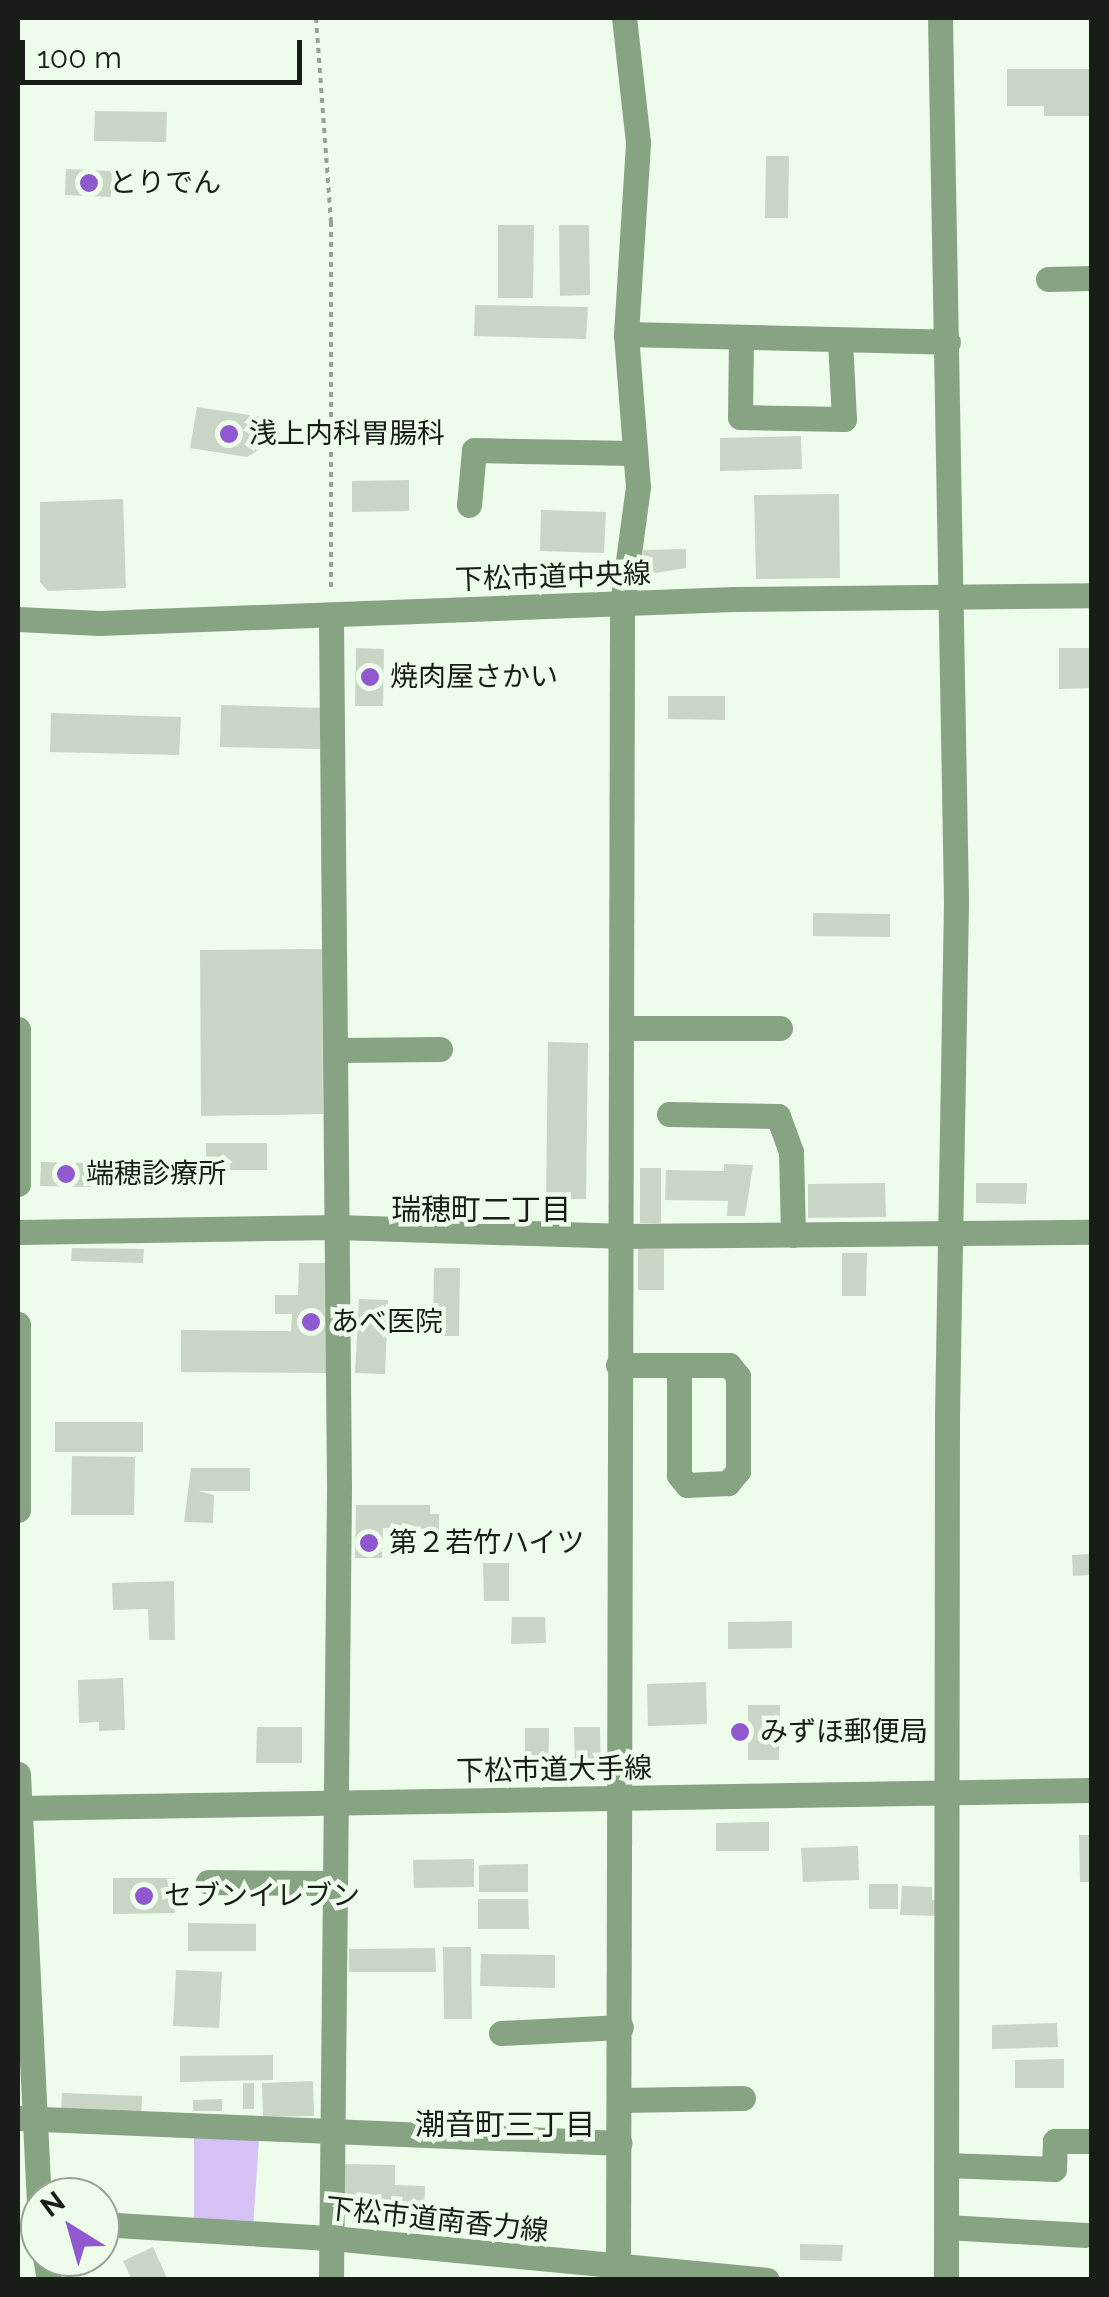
<!DOCTYPE html>
<meta charset="utf-8">
<style>
body{margin:0}
#map{position:relative;width:1109px;height:2297px;overflow:hidden;background:#eefceb;font-family:Raleway,"Noto Sans JP",sans-serif}
div>[style]{position:absolute}
.green>*{inset:0;background:#d5c1f3}
.building>*{inset:0;background:#c9d6c6}
.path>*{height:4px;margin-top:-2px;transform-origin:0;background:repeating-linear-gradient(90deg,#97a195 0 5px,transparent 0 10px)}
.minor>*{height:25px;margin:-12.5px;padding:0 12.5px;transform-origin:12.5px;border-radius:12.5px;background:#86a481}
.dots>*{width:28px;height:28px;translate:-50% -50%;box-sizing:border-box;border:5px solid #eefceb;border-radius:50%}
span{translate:-50% -50%;white-space:nowrap;text-align:center;line-height:1.15;-webkit-text-stroke:9px #eefceb;paint-order:stroke}
.poi-label{font-size:28px;color:#181d17}
.left{translate:0 -50%;text-align:left}
.street-label{font-size:28px;color:#181d17}
.neighbourhood-label{font-size:30px;color:#181d17}
.frame{position:absolute;inset:0;border:20px solid #181d17;pointer-events:none}
.north{position:absolute;left:20px;top:2177px;width:100px;height:100px;box-sizing:border-box;background:#eefceb;border:2px solid #98a396;border-radius:50%;rotate:323deg;font-size:28px;font-weight:700;line-height:40px;text-align:center;color:#181d17}
.north::after{content:'';display:block;margin:auto;width:35px;height:45px;background:#9159d0;clip-path:polygon(50% 0,100% 100%,50% 72%,0 100%)}
.scale{position:absolute;left:20px;top:40px;width:282px;height:45px;box-sizing:border-box;border:5px solid #181d17;border-top:0;padding-left:12px;font-size:30px;line-height:35px;white-space:nowrap;color:#181d17;-webkit-text-stroke:8px #eefceb;paint-order:stroke}
</style>
<div id="map">
<div class="green">
<div style="clip-path:polygon(194px 2132px,259px 2138px,253px 2228px,194px 2222px)"></div>
</div>
<div class="building">
<div style="clip-path:polygon(1007px 69px,1090px 69px,1090px 116px,1044px 116px,1044px 106px,1007px 106px)"></div>
<div style="clip-path:polygon(95px 111px,167px 112px,166px 142px,94px 141px)"></div>
<div style="clip-path:polygon(766px 156px,789px 156px,788px 218px,765px 218px)"></div>
<div style="clip-path:polygon(66px 169px,112px 171px,111px 197px,65px 195px)"></div>
<div style="clip-path:polygon(498px 225px,534px 225px,533px 298px,498px 298px)"></div>
<div style="clip-path:polygon(559px 225px,589px 225px,590px 295px,560px 296px)"></div>
<div style="clip-path:polygon(475px 305px,588px 307px,586px 339px,474px 336px)"></div>
<div style="clip-path:polygon(197px 407px,262px 417px,263px 447px,247px 457px,190px 448px)"></div>
<div style="clip-path:polygon(801px 436px,802px 469px,720px 471px,720px 438px)"></div>
<div style="clip-path:polygon(409px 480px,409px 511px,352px 512px,352px 481px)"></div>
<div style="clip-path:polygon(839px 494px,840px 578px,756px 579px,754px 495px)"></div>
<div style="clip-path:polygon(123px 499px,126px 588px,48px 591px,40px 582px,40px 502px)"></div>
<div style="clip-path:polygon(541px 510px,606px 512px,604px 553px,540px 551px)"></div>
<div style="clip-path:polygon(686px 549px,686px 568px,643px 575px,643px 550px)"></div>
<div style="clip-path:polygon(356px 648px,384px 649px,383px 706px,355px 706px)"></div>
<div style="clip-path:polygon(1059px 648px,1092px 648px,1092px 688px,1059px 689px)"></div>
<div style="clip-path:polygon(668px 696px,725px 696px,725px 720px,668px 719px)"></div>
<div style="clip-path:polygon(221px 705px,321px 708px,320px 749px,220px 747px)"></div>
<div style="clip-path:polygon(51px 713px,181px 717px,179px 755px,50px 752px)"></div>
<div style="clip-path:polygon(813px 913px,890px 914px,890px 937px,813px 936px)"></div>
<div style="clip-path:polygon(322px 949px,323px 1114px,201px 1116px,200px 950px)"></div>
<div style="clip-path:polygon(548px 1042px,588px 1043px,586px 1199px,546px 1199px)"></div>
<div style="clip-path:polygon(206px 1143px,267px 1143px,267px 1170px,206px 1170px)"></div>
<div style="clip-path:polygon(41px 1162px,91px 1163px,91px 1187px,40px 1186px)"></div>
<div style="clip-path:polygon(724px 1164px,753px 1165px,745px 1216px,727px 1216px,728px 1201px,665px 1200px,666px 1170px,724px 1171px)"></div>
<div style="clip-path:polygon(640px 1168px,661px 1168px,661px 1223px,640px 1223px)"></div>
<div style="clip-path:polygon(885px 1183px,886px 1217px,808px 1218px,808px 1184px)"></div>
<div style="clip-path:polygon(976px 1183px,1027px 1183px,1026px 1204px,976px 1203px)"></div>
<div style="clip-path:polygon(72px 1248px,144px 1249px,143px 1263px,71px 1261px)"></div>
<div style="clip-path:polygon(638px 1249px,664px 1249px,664px 1290px,638px 1290px)"></div>
<div style="clip-path:polygon(842px 1253px,867px 1253px,866px 1296px,842px 1296px)"></div>
<div style="clip-path:polygon(299px 1263px,331px 1263px,330px 1373px,181px 1372px,181px 1330px,291px 1331px,292px 1314px,275px 1314px,275px 1295px,298px 1295px)"></div>
<div style="clip-path:polygon(434px 1268px,460px 1268px,459px 1336px,433px 1336px)"></div>
<div style="clip-path:polygon(359px 1299px,388px 1300px,385px 1374px,355px 1373px)"></div>
<div style="clip-path:polygon(55px 1422px,143px 1422px,143px 1452px,55px 1452px)"></div>
<div style="clip-path:polygon(72px 1456px,135px 1457px,134px 1515px,71px 1515px)"></div>
<div style="clip-path:polygon(191px 1468px,250px 1468px,250px 1491px,198px 1491px,214px 1495px,213px 1523px,184px 1522px)"></div>
<div style="clip-path:polygon(356px 1505px,430px 1505px,430px 1514px,439px 1514px,439px 1529px,383px 1528px,382px 1558px,355px 1558px)"></div>
<div style="clip-path:polygon(1092px 1554px,1092px 1575px,1073px 1576px,1072px 1555px)"></div>
<div style="clip-path:polygon(483px 1563px,509px 1563px,509px 1601px,484px 1601px)"></div>
<div style="clip-path:polygon(174px 1581px,175px 1640px,149px 1640px,148px 1609px,113px 1610px,112px 1583px)"></div>
<div style="clip-path:polygon(512px 1617px,545px 1617px,546px 1643px,511px 1644px)"></div>
<div style="clip-path:polygon(792px 1621px,792px 1648px,728px 1649px,728px 1622px)"></div>
<div style="clip-path:polygon(123px 1678px,125px 1730px,99px 1731px,99px 1722px,79px 1723px,78px 1680px)"></div>
<div style="clip-path:polygon(706px 1682px,707px 1724px,648px 1726px,647px 1684px)"></div>
<div style="clip-path:polygon(748px 1705px,780px 1705px,779px 1760px,748px 1760px)"></div>
<div style="clip-path:polygon(257px 1727px,302px 1727px,302px 1763px,256px 1763px)"></div>
<div style="clip-path:polygon(574px 1727px,600px 1727px,601px 1774px,575px 1774px)"></div>
<div style="clip-path:polygon(525px 1728px,549px 1728px,548px 1781px,525px 1781px)"></div>
<div style="clip-path:polygon(769px 1822px,769px 1851px,716px 1851px,716px 1823px)"></div>
<div style="clip-path:polygon(1079px 1835px,1092px 1835px,1092px 1882px,1080px 1882px)"></div>
<div style="clip-path:polygon(858px 1846px,859px 1880px,803px 1882px,801px 1848px)"></div>
<div style="clip-path:polygon(474px 1859px,474px 1887px,414px 1888px,413px 1860px)"></div>
<div style="clip-path:polygon(528px 1864px,528px 1892px,479px 1892px,479px 1865px)"></div>
<div style="clip-path:polygon(113px 1878px,175px 1878px,175px 1913px,113px 1914px)"></div>
<div style="clip-path:polygon(869px 1884px,898px 1884px,898px 1909px,869px 1909px)"></div>
<div style="clip-path:polygon(902px 1886px,932px 1887px,932px 1900px,941px 1900px,941px 1916px,900px 1915px)"></div>
<div style="clip-path:polygon(478px 1899px,528px 1899px,529px 1929px,478px 1929px)"></div>
<div style="clip-path:polygon(188px 1923px,256px 1924px,256px 1951px,188px 1951px)"></div>
<div style="clip-path:polygon(443px 1947px,471px 1947px,472px 2019px,444px 2019px)"></div>
<div style="clip-path:polygon(435px 1948px,436px 1972px,349px 1972px,349px 1949px)"></div>
<div style="clip-path:polygon(481px 1954px,555px 1955px,555px 1988px,480px 1986px)"></div>
<div style="clip-path:polygon(176px 1970px,222px 1972px,219px 2028px,173px 2026px)"></div>
<div style="clip-path:polygon(1057px 2023px,1058px 2047px,992px 2049px,992px 2025px)"></div>
<div style="clip-path:polygon(273px 2055px,273px 2080px,180px 2082px,180px 2056px)"></div>
<div style="clip-path:polygon(1064px 2059px,1064px 2088px,1015px 2088px,1015px 2060px)"></div>
<div style="clip-path:polygon(313px 2081px,314px 2116px,263px 2117px,262px 2083px)"></div>
<div style="clip-path:polygon(243px 2083px,254px 2083px,254px 2109px,243px 2109px)"></div>
<div style="clip-path:polygon(62px 2093px,142px 2096px,141px 2119px,61px 2115px)"></div>
<div style="clip-path:polygon(222px 2099px,222px 2111px,193px 2111px,193px 2100px)"></div>
<div style="clip-path:polygon(341px 2164px,395px 2165px,395px 2185px,425px 2186px,424px 2228px,400px 2227px,400px 2205px,340px 2204px)"></div>
<div style="clip-path:polygon(800px 2244px,843px 2245px,842px 2261px,800px 2260px)"></div>
<div style="clip-path:polygon(153px 2247px,168px 2280px,132px 2280px,123px 2261px)"></div>
</div>
<div class="path">
<div style="left:316px;top:18px;width:205px;rotate:85.8deg"></div>
<div style="left:331px;top:222px;width:370px;rotate:90deg"></div>
</div>
<div class="minor">
<div style="left:940px;top:18px;width:885px;rotate:88.96deg"></div>
<div style="left:956px;top:903px;width:513px;rotate:91.01deg"></div>
<div style="left:947px;top:1416px;width:864px;rotate:90.07deg"></div>
<div style="left:1048px;top:279px;width:44px;rotate:-1.3deg"></div>
<div style="left:626px;top:334px;width:322px;rotate:1.4deg"></div>
<div style="left:741px;top:337px;width:80px;rotate:90.7deg"></div>
<div style="left:740px;top:417px;width:104px;rotate:1.1deg"></div>
<div style="left:844px;top:419px;width:78px;rotate:-92.9deg"></div>
<div style="left:469px;top:505px;width:55px;rotate:-84.8deg"></div>
<div style="left:474px;top:450px;width:160px;rotate:1.1deg"></div>
<div style="left:18px;top:619px;width:81px;rotate:2.8deg"></div>
<div style="left:99px;top:623px;width:635px;rotate:-2.16deg"></div>
<div style="left:734px;top:599px;width:358px;rotate:-0.6deg"></div>
<div style="left:623px;top:1028px;width:157px"></div>
<div style="left:18px;top:1029px;width:155px;rotate:90deg"></div>
<div style="left:337px;top:1050px;width:103px;rotate:-0.6deg"></div>
<div style="left:669px;top:1114px;width:109px;rotate:1.1deg"></div>
<div style="left:778px;top:1116px;width:38px;rotate:70deg"></div>
<div style="left:791px;top:1152px;width:83px;rotate:88.6deg"></div>
<div style="left:18px;top:1232px;width:319px;rotate:-0.9deg"></div>
<div style="left:337px;top:1227px;width:281px;rotate:1.8deg"></div>
<div style="left:618px;top:1236px;width:474px;rotate:-0.5deg"></div>
<div style="left:18px;top:1324px;width:186px;rotate:90deg"></div>
<div style="left:618px;top:1365px;width:111px"></div>
<div style="left:729px;top:1365px;width:14px;rotate:51deg"></div>
<div style="left:738px;top:1376px;width:95px;rotate:90deg"></div>
<div style="left:738px;top:1471px;width:16px;rotate:130deg"></div>
<div style="left:728px;top:1483px;width:41px;rotate:177.2deg"></div>
<div style="left:687px;top:1485px;width:13px;rotate:-129deg"></div>
<div style="left:679px;top:1475px;width:110px;rotate:-90deg"></div>
<div style="left:18px;top:1774px;width:457px;rotate:87.2deg"></div>
<div style="left:18px;top:1808px;width:1074px;rotate:-0.96deg"></div>
<div style="left:208px;top:1882px;width:125px;rotate:0.5deg"></div>
<div style="left:501px;top:2033px;width:120px;rotate:-2.9deg"></div>
<div style="left:619px;top:2100px;width:124px;rotate:-0.9deg"></div>
<div style="left:18px;top:2118px;width:602px;rotate:2.38deg"></div>
<div style="left:946px;top:2165px;width:108px;rotate:2.1deg"></div>
<div style="left:1054px;top:2169px;width:28px;rotate:-88deg"></div>
<div style="left:1055px;top:2141px;width:37px"></div>
<div style="left:100px;top:2224px;width:232px;rotate:3.5deg"></div>
<div style="left:332px;top:2238px;width:437px;rotate:5.5deg"></div>
<div style="left:946px;top:2227px;width:140px;rotate:3.3deg"></div>
<div style="left:45px;top:2257px;width:23px;rotate:80deg"></div>
<div style="left:618px;top:2267px;width:1662px;rotate:-89.86deg"></div>
<div style="left:622px;top:605px;width:119px;rotate:-82.3deg"></div>
<div style="left:638px;top:487px;width:153px;rotate:-94.5deg"></div>
<div style="left:626px;top:334px;width:192px;rotate:-86.4deg"></div>
<div style="left:638px;top:142px;width:125px;rotate:-96.4deg"></div>
<div style="left:331px;top:2280px;width:794px;rotate:-89.42deg"></div>
<div style="left:339px;top:1486px;width:871px;rotate:-90.53deg"></div>
</div>
<div class="dots">
<div style="left:89px;top:183px;background:#9159d0"></div>
<div style="left:229px;top:434px;background:#9159d0"></div>
<div style="left:370px;top:677px;background:#9159d0"></div>
<div style="left:66px;top:1174px;background:#9159d0"></div>
<div style="left:311px;top:1322px;background:#9159d0"></div>
<div style="left:369px;top:1543px;background:#9159d0"></div>
<div style="left:740px;top:1732px;background:#9159d0"></div>
<div style="left:144px;top:1896px;background:#9159d0"></div>
</div>
<div class="poi-label">
<span class="left" style="left:109px;top:183px">とりでん</span>
<span class="left" style="left:249px;top:434px">浅上内科胃腸科</span>
<span class="left" style="left:390px;top:677px">焼肉屋さかい</span>
<span class="left" style="left:86px;top:1174px">端穂診療所</span>
<span class="left" style="left:331px;top:1322px">あべ医院</span>
<span class="left" style="left:389px;top:1543px">第２若竹ハイツ</span>
<span class="left" style="left:760px;top:1732px">みずほ郵便局</span>
<span class="left" style="left:164px;top:1896px">セブンイレブン</span>
</div>
<div class="street-label">
<span style="left:553px;top:577px;rotate:-2deg">下松市道中央線</span>
<span style="left:554px;top:1770px;rotate:-1deg">下松市道大手線</span>
<span style="left:437px;top:2220px;rotate:6deg">下松市道南香力線</span>
</div>
<div class="neighbourhood-label">
<span style="left:481px;top:1210px">瑞穂町二丁目</span>
<span style="left:505px;top:2125px">潮音町三丁目</span>
</div>
<div class="frame"></div>
<div class="north">N</div>
<div class="scale">100 m</div>
</div>
